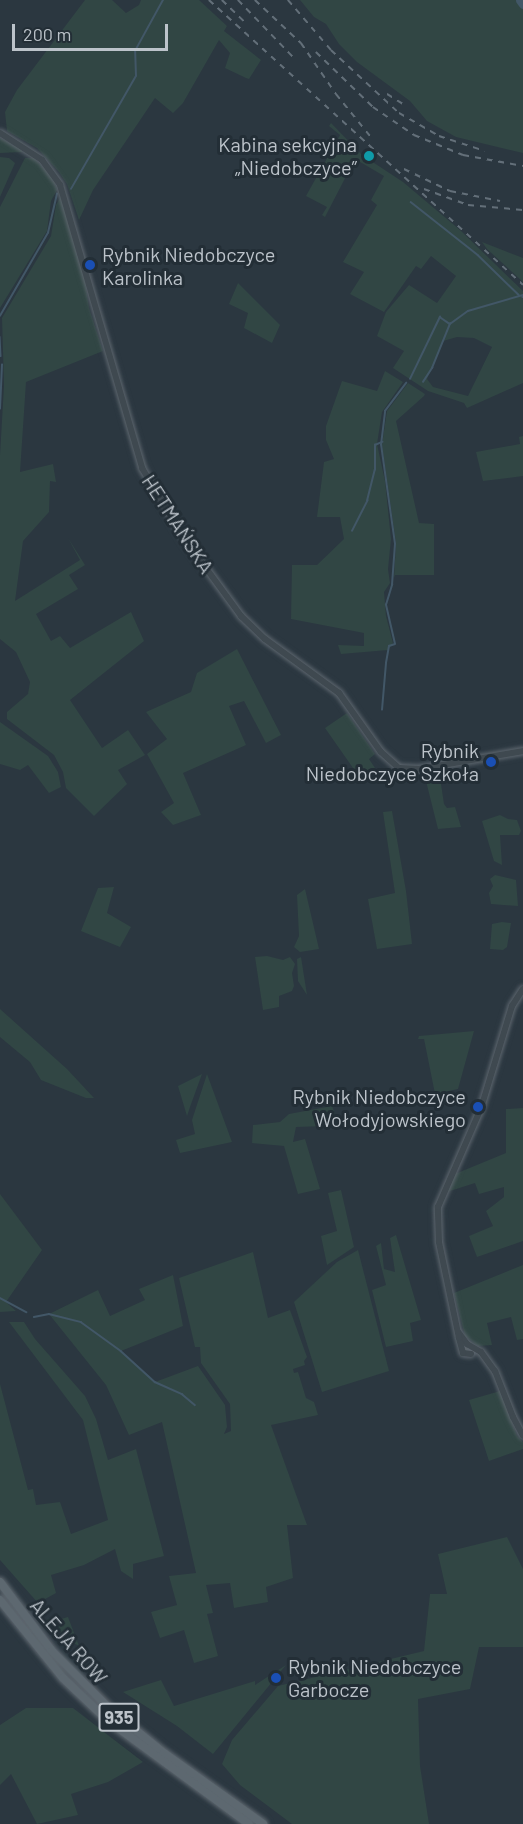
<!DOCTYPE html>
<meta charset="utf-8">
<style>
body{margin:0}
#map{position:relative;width:523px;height:1824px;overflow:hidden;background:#2b3740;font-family:Barlow,sans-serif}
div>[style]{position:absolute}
.green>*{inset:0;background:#314644}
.stream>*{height:1.5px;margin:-0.75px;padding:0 0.75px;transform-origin:0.75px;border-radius:0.75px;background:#425767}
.river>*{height:9px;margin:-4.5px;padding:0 4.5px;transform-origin:4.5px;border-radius:4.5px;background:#425767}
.roads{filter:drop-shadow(0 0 2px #5d666e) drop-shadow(0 0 2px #5d666e)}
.minor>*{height:6px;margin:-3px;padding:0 3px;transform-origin:3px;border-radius:3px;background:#3f4950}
.major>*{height:8px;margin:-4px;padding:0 4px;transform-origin:4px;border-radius:4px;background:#5d6870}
.rail>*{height:1.5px;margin-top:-0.75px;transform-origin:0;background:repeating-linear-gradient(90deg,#636f79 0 6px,transparent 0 12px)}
.dots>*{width:16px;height:16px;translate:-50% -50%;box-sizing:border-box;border:3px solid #232e36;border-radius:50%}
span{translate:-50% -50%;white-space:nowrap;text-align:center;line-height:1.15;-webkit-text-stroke:6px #232e36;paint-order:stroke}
.shield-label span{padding:2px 4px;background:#232e36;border:2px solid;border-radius:4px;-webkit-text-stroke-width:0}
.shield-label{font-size:18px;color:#bcc3ca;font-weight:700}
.poi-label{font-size:20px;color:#bcc3ca}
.right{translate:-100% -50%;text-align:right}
.left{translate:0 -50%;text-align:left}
.street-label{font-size:20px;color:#bcc3ca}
.scale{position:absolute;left:12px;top:24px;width:156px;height:27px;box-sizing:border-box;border:3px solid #bcc3ca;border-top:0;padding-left:8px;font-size:18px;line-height:21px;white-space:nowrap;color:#bcc3ca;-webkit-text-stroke:4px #232e36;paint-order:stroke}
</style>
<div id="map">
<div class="green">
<div style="clip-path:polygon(85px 0,112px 0,126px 13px,139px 5px,141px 0,199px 0,227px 26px,224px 31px,261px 60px,249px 79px,246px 78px,225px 68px,230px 53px,219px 40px,183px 103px,173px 113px,155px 98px,93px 190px,79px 220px,67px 184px,59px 172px,37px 148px,7px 131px,5px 112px,17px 90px)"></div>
<div style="clip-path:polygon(300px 0,523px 0,523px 153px,456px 137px,427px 121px,410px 101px,357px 62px,339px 44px,326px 24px,314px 17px)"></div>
<div style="clip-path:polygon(evenodd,331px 123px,362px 155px,403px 182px,460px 230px,523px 291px,523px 383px,467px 408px,464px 403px,428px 391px,393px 368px,404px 351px,377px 336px,386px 312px,409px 285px,437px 303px,456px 276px,431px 256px,421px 269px,416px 266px,384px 312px,350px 294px,364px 272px,343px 262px,377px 205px,371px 200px,384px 176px,355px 159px,325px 217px,322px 215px,327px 207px,306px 196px,340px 135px,329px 126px,331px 123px,457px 337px,474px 338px,492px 347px,468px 396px,433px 387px,427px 379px,443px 341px,457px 337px)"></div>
<div style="clip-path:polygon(0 138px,22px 150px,22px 152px,0 153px)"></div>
<div style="clip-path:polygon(0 157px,9px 158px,15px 163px,0 197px)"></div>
<div style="clip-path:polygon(25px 158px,34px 158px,53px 178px,57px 190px,51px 201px,47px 231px,0 308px,0 207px)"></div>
<div style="clip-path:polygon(61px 196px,85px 281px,89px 308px,103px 351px,26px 382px,20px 472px,53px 464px,56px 482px,50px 481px,49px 512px,23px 541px,15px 601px,80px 560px,68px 538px,85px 565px,69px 575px,78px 589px,36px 614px,51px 641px,60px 636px,70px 648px,131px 612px,144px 641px,70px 700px,102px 748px,128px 730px,145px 755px,118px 770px,127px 784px,94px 816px,66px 788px,63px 772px,54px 755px,7px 719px,7px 712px,28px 694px,30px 682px,16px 652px,0 639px,0 455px,4px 385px,2px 318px,51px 236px,56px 205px)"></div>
<div style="clip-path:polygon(482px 242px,523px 258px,523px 282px,487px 249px)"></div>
<div style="clip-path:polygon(238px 283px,280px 325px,272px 343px,244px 328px,248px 313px,229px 304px)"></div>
<div style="clip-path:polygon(385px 371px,403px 382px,382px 412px,377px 444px,385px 481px,391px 539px,388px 569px,390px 583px,384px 592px,386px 616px,393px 643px,388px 650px,341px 654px,338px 645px,364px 646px,364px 633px,291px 619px,292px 565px,317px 565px,344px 539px,340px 517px,317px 517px,324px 462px,334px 459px,326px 440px,326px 426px,342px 381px,377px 391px)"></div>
<div style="clip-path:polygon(408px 383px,425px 394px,424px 396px,396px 421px,419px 523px,434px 524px,434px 575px,395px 575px,394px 578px,396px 543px,382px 445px,387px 411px)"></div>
<div style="clip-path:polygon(523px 436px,523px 476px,483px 481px,476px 452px,520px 444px,519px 437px)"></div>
<div style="clip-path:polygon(237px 649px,281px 735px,266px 743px,244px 701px,229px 706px,246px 745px,183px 773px,201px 815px,173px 825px,161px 812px,174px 803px,147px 754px,167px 739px,146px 712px,191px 692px,197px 673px)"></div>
<div style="clip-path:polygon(347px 713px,375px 754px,369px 759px,375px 768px,360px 778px,325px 728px)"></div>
<div style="clip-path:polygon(0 722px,48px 756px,58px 772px,61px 787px,49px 793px,28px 765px,20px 770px,0 764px)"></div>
<div style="clip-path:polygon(439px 771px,444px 804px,447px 808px,455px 807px,461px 827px,438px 829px,424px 773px)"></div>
<div style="clip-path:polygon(392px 811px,406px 891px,412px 944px,377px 949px,368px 899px,395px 893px,383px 812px)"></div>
<div style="clip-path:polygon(500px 815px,508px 819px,517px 820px,521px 831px,519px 835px,500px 835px,502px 865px,494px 861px,482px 821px)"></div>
<div style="clip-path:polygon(495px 875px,516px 880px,518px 906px,491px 904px,489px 893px,493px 886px,490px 879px)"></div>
<div style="clip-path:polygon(114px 887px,107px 913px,131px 927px,120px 947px,81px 931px,98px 888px)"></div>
<div style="clip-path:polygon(305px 889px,319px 949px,300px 952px,294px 947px,299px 936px,297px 895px)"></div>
<div style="clip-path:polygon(502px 922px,511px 923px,507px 947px,503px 950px,490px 949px,492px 924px)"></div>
<div style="clip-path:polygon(267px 956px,283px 960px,290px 957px,295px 964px,292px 973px,294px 986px,292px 991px,279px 996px,279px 1007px,263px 1010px,255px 957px)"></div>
<div style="clip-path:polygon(301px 957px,307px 995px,298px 981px,297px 959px)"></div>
<div style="clip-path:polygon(0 1009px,67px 1069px,94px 1098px,86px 1098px,41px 1080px,30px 1062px,0 1037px)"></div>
<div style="clip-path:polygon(474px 1031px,458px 1089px,435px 1094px,424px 1039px,418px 1039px,419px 1036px)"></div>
<div style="clip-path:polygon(202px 1074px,190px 1107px,187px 1116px,178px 1086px)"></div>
<div style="clip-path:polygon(207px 1074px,232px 1142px,180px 1153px,176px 1140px,195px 1134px,192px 1120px)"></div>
<div style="clip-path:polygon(332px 1106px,335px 1114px,326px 1126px,296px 1127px,293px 1142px,305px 1139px,320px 1189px,298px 1194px,284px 1146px,252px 1143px,253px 1125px,280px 1122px,289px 1114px)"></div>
<div style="clip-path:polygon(523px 1108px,523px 1241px,477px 1257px,469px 1236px,493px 1226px,486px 1211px,504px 1197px,504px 1187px,479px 1194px,475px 1183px,447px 1192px,455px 1174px,506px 1153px,506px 1109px)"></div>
<div style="clip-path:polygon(341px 1190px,354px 1247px,327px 1265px,321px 1236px,337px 1231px,328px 1193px)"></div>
<div style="clip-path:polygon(0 1194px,42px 1250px,6px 1302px,16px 1311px,0 1312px)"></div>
<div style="clip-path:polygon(396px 1235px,421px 1320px,410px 1323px,413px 1341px,386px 1347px,372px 1290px,386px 1285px,376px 1246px,381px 1243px,384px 1269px,395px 1272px,390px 1238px)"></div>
<div style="clip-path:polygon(358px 1250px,389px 1371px,322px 1392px,294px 1302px,337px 1262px)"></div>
<div style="clip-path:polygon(253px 1252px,268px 1318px,290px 1310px,307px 1357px,304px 1361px,305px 1365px,293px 1369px,294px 1373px,298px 1372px,306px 1398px,314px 1402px,318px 1415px,271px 1425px,307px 1525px,287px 1525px,293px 1578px,266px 1587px,268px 1602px,234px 1608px,230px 1583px,206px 1585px,213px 1613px,207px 1614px,218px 1656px,194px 1663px,184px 1630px,160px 1638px,151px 1612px,177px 1605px,169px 1576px,196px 1573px,162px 1422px,129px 1435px,106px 1385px,49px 1314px,98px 1290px,110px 1316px,145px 1300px,139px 1289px,173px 1275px,183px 1326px,121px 1351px,155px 1382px,198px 1366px,225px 1405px,227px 1427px,224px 1434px,231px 1431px,230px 1404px,201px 1363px,200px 1347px,195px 1347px,179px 1278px)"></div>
<div style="clip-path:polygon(523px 1265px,523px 1339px,517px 1340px,511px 1317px,487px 1323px,492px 1345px,478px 1346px,465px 1336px,454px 1293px)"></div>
<div style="clip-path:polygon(9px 1322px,24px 1322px,35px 1339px,85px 1396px,96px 1419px,108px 1460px,136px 1449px,164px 1556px,133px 1564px,133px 1579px,121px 1571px,115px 1549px,84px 1565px,51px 1575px,56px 1593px,38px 1603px,0 1560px,0 1384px,28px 1490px,33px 1489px,36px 1505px,60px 1502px,71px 1534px,108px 1520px,83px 1420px)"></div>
<div style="clip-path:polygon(500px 1391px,517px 1436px,523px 1442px,523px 1449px,489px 1461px,469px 1400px)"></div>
<div style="clip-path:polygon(507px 1537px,523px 1569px,523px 1647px,479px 1647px,470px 1689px,418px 1699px,420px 1766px,429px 1824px,292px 1824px,240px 1785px,222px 1764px,232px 1740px,278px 1686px,424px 1651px,430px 1594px,447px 1594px,438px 1554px)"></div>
<div style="clip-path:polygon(59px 1614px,61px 1619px,68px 1617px,79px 1646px,64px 1638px,47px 1619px)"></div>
<div style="clip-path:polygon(286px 1665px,213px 1754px,177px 1726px,123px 1692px,161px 1680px,174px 1706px,255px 1681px,255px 1685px)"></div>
<div style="clip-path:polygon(26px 1708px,73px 1708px,143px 1762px,108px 1782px,71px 1794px,78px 1815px,37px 1824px,11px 1774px,0 1785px,0 1725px)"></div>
</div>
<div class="stream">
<div style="left:71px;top:189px;width:130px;rotate:-60.1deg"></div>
<div style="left:136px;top:76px;width:25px;rotate:-92deg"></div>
<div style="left:135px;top:51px;width:58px;rotate:-61.2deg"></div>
<div style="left:411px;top:202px;width:85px;rotate:38.3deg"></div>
<div style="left:478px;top:255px;width:57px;rotate:44.3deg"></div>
<div style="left:523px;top:296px;width:1px;rotate:90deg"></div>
<div style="left:0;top:316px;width:96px;rotate:-60deg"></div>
<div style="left:48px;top:233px;width:40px;rotate:-77deg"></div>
<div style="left:0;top:337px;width:19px;rotate:87deg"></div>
<div style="left:410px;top:379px;width:69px;rotate:-64.2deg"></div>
<div style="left:440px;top:317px;width:12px;rotate:35deg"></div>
<div style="left:450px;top:324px;width:22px;rotate:-36deg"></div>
<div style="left:468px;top:311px;width:57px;rotate:-16.2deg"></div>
<div style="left:423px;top:382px;width:17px;rotate:-57deg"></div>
<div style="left:432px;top:368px;width:48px;rotate:-67.8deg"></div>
<div style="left:0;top:409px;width:44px;rotate:-87.4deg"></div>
<div style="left:352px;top:531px;width:34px;rotate:-63deg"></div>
<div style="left:367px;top:501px;width:32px;rotate:-76deg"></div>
<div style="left:375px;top:470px;width:25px;rotate:-90deg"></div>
<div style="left:375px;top:445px;width:8px;rotate:-23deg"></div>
<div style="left:382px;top:710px;width:47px;rotate:-85.1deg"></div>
<div style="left:386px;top:663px;width:17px;rotate:-80deg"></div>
<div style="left:389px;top:646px;width:6px;rotate:-18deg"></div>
<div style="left:395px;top:644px;width:40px;rotate:-103deg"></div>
<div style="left:386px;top:605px;width:21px;rotate:-73deg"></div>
<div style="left:392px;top:585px;width:41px;rotate:-85.8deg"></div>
<div style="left:395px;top:544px;width:100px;rotate:-98deg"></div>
<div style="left:381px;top:445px;width:34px;rotate:-83deg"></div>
<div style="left:385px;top:411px;width:35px;rotate:-53deg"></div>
<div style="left:0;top:1298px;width:30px;rotate:28deg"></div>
<div style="left:34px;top:1317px;width:15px;rotate:-11deg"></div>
<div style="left:49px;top:1314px;width:33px;rotate:14deg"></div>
<div style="left:81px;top:1322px;width:49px;rotate:35.9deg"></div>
<div style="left:121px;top:1351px;width:46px;rotate:42.4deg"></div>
<div style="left:155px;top:1382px;width:30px;rotate:24deg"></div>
<div style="left:182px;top:1394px;width:17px;rotate:40deg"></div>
</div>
<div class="river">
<div style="left:520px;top:0;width:5px;rotate:53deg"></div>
</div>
<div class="roads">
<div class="minor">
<div style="left:0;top:133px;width:50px;rotate:32.7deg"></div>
<div style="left:42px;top:160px;width:31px;rotate:54deg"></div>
<div style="left:60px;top:185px;width:295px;rotate:73.8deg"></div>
<div style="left:142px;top:468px;width:82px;rotate:59deg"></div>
<div style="left:184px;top:538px;width:97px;rotate:53.8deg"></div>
<div style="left:241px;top:616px;width:33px;rotate:44deg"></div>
<div style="left:265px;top:639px;width:92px;rotate:36.1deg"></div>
<div style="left:339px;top:693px;width:72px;rotate:54.6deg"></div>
<div style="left:381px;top:752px;width:24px;rotate:42deg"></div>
<div style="left:399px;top:768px;width:20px;rotate:3deg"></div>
<div style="left:419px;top:769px;width:106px;rotate:-9.8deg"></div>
<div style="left:459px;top:1333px;width:14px;rotate:54deg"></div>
<div style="left:467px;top:1344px;width:16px;rotate:30deg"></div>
<div style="left:481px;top:1352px;width:24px;rotate:54deg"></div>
<div style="left:495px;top:1371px;width:49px;rotate:68.6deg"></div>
<div style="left:513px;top:1417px;width:21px;rotate:62deg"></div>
<div style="left:471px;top:1354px;width:8px;rotate:-173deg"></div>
<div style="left:463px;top:1353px;width:16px;rotate:-105deg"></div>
<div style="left:459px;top:1338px;width:98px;rotate:-101.8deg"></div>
<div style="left:439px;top:1242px;width:35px;rotate:-92deg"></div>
<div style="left:438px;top:1207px;width:108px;rotate:-66.5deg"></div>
<div style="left:481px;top:1108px;width:107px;rotate:-73.1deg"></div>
<div style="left:512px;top:1006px;width:20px;rotate:-57deg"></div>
</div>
<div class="major">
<div style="left:0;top:1582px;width:86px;rotate:53deg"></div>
<div style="left:52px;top:1651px;width:82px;rotate:45deg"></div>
<div style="left:110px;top:1709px;width:70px;rotate:39.2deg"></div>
<div style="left:164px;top:1753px;width:122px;rotate:35.6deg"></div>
<div style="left:0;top:1600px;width:100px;rotate:51.1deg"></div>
<div style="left:63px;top:1678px;width:59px;rotate:43.6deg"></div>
<div style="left:106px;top:1719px;width:177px;rotate:36.3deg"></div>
</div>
</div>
<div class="rail">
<div style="left:209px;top:0;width:424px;rotate:42.2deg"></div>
<div style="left:222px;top:0;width:33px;rotate:44deg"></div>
<div style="left:238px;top:0;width:83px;rotate:46deg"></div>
<div style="left:255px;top:0;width:63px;rotate:43.1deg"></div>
<div style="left:301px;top:43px;width:62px;rotate:55.5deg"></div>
<div style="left:336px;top:94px;width:55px;rotate:50.9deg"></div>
<div style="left:288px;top:0;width:66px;rotate:49.3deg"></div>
<div style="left:331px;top:50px;width:93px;rotate:42.8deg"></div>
<div style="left:399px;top:113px;width:46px;rotate:29.9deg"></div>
<div style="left:439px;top:136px;width:48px;rotate:18.1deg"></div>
<div style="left:316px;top:52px;width:79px;rotate:44deg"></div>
<div style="left:373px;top:107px;width:50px;rotate:34.3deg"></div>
<div style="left:414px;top:135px;width:53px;rotate:22.2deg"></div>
<div style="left:463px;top:155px;width:61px;rotate:10.4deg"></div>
<div style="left:387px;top:94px;width:22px;rotate:32deg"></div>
<div style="left:404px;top:169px;width:51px;rotate:25.6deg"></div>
<div style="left:450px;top:191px;width:51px;rotate:11.3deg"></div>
<div style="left:424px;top:189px;width:47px;rotate:20deg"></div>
<div style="left:468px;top:205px;width:55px;rotate:5.2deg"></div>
</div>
<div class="dots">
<div style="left:369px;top:156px;background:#0f9aa8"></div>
<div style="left:90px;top:265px;background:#1a4fb4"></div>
<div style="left:491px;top:762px;background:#1a4fb4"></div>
<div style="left:478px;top:1107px;background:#1a4fb4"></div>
<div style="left:276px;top:1678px;background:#1a4fb4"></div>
</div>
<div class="shield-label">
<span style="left:119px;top:1717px">935</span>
</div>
<div class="poi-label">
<span class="right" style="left:357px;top:156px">Kabina sekcyjna<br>„Niedobczyce”</span>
<span class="left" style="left:102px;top:266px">Rybnik Niedobczyce<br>Karolinka</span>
<span class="right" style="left:479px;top:762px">Rybnik<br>Niedobczyce Szkoła</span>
<span class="right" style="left:466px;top:1108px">Rybnik Niedobczyce<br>Wołodyjowskiego</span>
<span class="left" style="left:288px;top:1678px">Rybnik Niedobczyce<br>Garbocze</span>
</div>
<div class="street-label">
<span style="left:178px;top:524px;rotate:57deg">HETMAŃSKA</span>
<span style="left:69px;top:1641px;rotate:49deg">ALEJA ROW</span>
</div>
<div class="scale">200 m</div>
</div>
